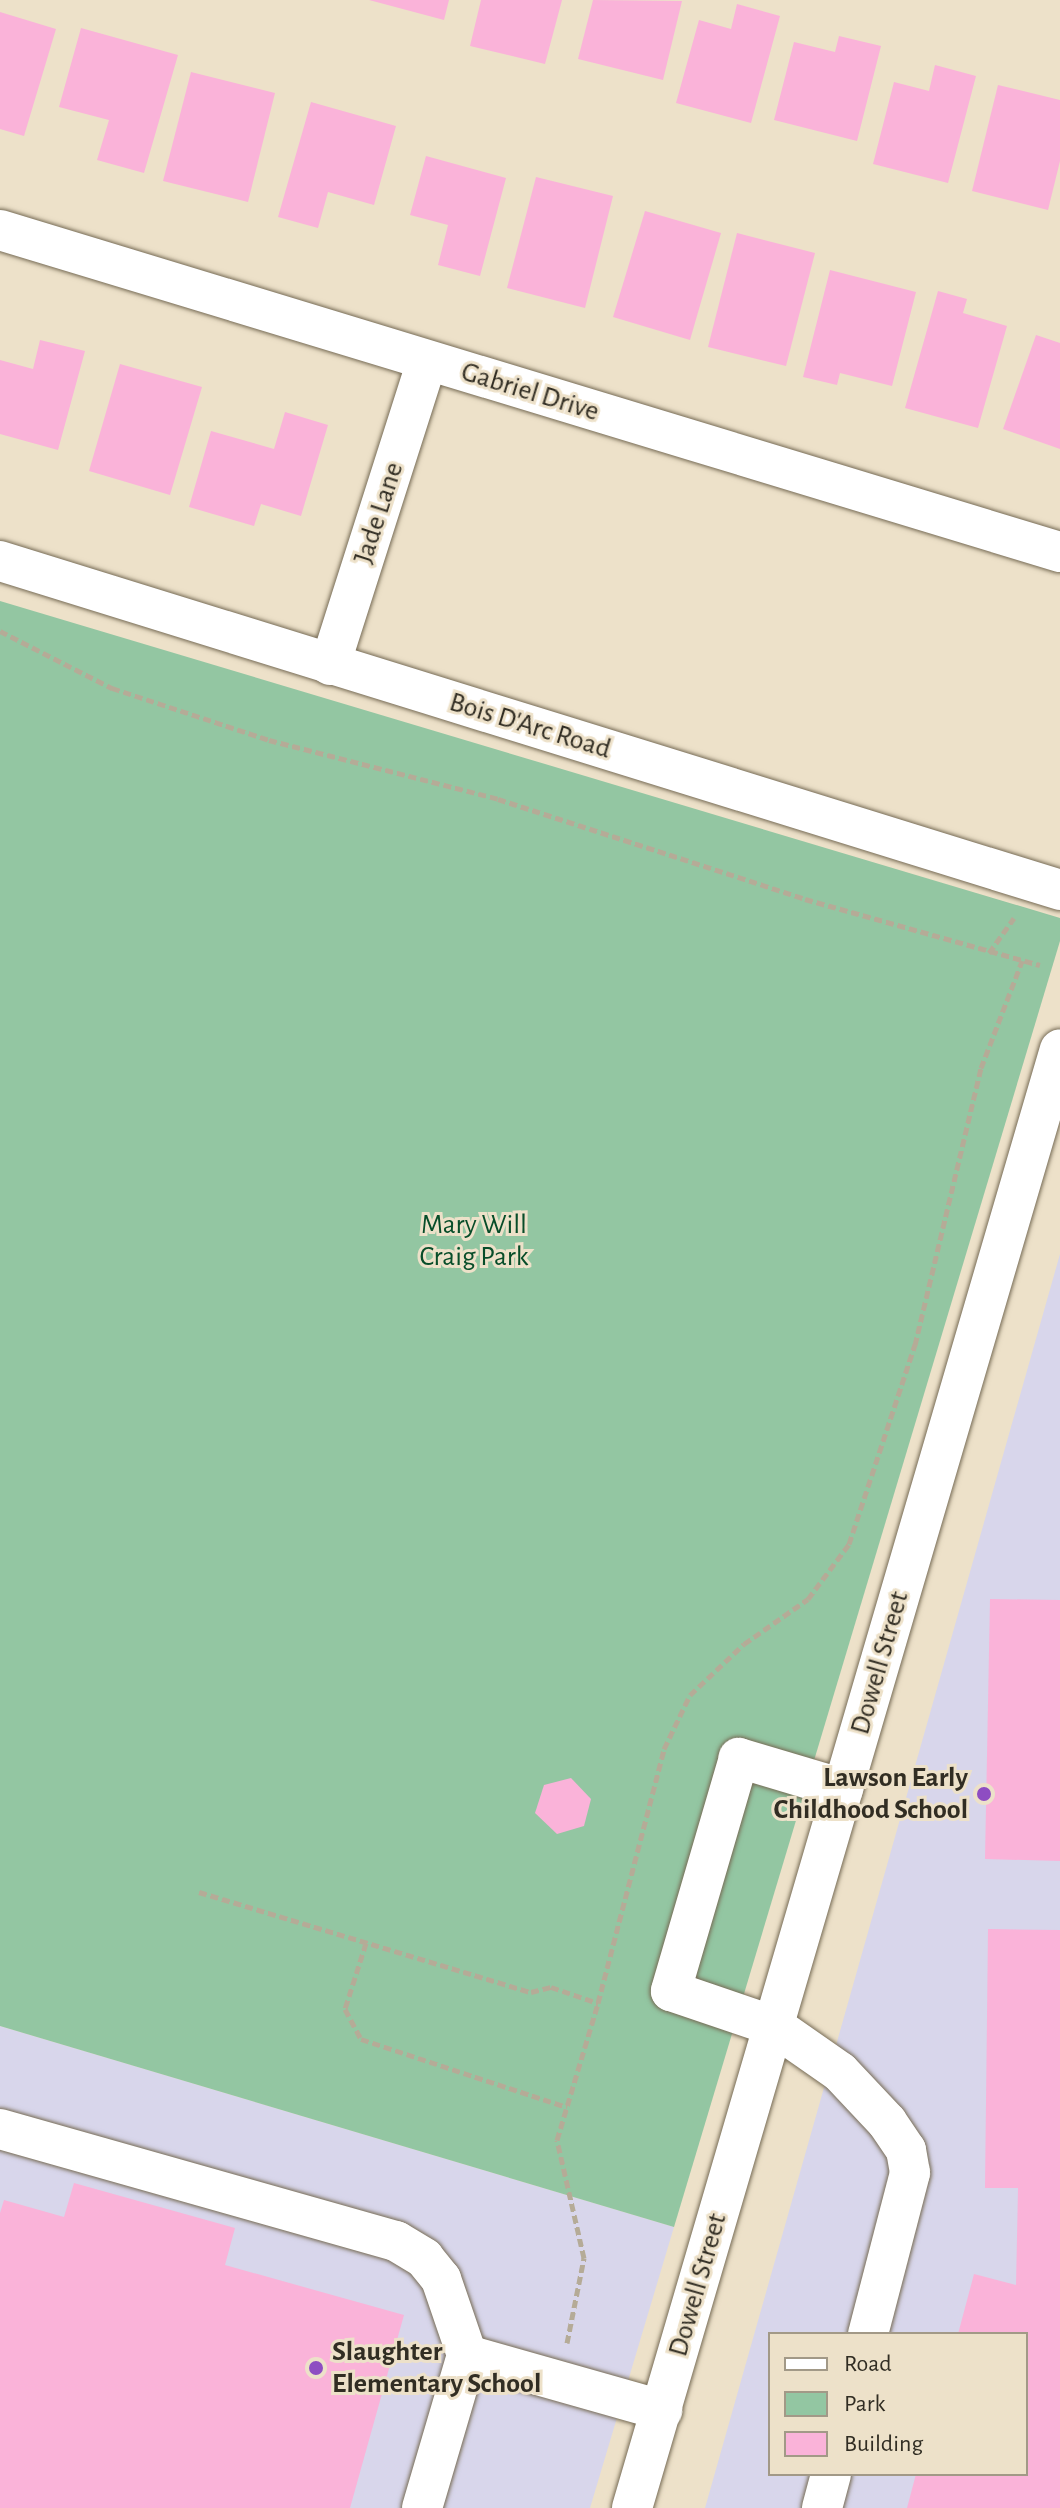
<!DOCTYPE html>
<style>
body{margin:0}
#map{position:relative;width:1060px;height:2508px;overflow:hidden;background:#ede1c9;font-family:"Alegreya Sans",sans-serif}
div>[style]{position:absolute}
.education>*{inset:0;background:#d8d6eb}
.green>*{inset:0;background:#93c6a2}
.building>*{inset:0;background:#fab3d9}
.path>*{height:5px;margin-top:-2.5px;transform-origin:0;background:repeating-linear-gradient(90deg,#b5ab97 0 8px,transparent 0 12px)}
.roads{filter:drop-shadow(0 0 2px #766b55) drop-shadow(0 0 2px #766b55)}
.minor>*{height:40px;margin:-20px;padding:0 20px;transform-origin:20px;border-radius:20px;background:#fff}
.dots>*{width:22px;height:22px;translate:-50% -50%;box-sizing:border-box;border:4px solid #ede1c9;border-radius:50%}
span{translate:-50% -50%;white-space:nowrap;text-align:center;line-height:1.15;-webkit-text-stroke:6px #ede1c9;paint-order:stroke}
.street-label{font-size:28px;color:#312d23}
.park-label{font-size:28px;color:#074d29}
.poi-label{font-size:28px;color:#312d23;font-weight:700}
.right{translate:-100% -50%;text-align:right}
.left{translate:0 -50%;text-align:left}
.legend{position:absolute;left:768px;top:2332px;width:260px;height:144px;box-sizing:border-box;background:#ede1c9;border:2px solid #a29987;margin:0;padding:10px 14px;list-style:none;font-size:24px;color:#312d23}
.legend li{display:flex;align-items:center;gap:16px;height:40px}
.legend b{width:40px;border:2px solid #a29987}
</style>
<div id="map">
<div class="education">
<div style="clip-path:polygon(evenodd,1060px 1254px,1060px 2508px,705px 2508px,1060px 1254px,770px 2334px,1026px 2334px,1026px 2474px,770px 2474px,770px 2334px)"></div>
<div style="clip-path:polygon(0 2026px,674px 2227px,590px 2508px,0 2508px)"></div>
</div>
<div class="green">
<div style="clip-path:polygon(0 601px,1060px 918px,1060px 941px,674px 2227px,0 2026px)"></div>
</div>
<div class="building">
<div style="clip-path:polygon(369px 0,449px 0,444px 20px)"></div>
<div style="clip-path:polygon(481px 0,562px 0,545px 64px,470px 46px)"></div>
<div style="clip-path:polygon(593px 0,682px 1px,663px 80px,578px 59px)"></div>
<div style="clip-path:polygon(737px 4px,780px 16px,751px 123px,676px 103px,699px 20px,731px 29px)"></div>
<div style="clip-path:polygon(0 12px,56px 29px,24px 136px,0 129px)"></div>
<div style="clip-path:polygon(81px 28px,178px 55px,144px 173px,97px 160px,109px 120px,59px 107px)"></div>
<div style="clip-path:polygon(839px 36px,881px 46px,857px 141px,774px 120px,794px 42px,835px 52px)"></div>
<div style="clip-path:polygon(935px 65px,976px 76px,948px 183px,873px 164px,894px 82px,929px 91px)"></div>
<div style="clip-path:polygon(191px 72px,275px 93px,248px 202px,163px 181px)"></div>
<div style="clip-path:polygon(998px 85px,1060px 100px,1060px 161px,1048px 210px,972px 191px)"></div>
<div style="clip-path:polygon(311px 102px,396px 126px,374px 205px,328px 192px,318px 228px,278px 217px)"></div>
<div style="clip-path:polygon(426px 156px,506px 178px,480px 276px,438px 265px,448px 225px,410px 215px)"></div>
<div style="clip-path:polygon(536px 177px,613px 196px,585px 308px,507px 288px)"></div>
<div style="clip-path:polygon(645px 211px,721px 233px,690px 340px,613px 317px)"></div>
<div style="clip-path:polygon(737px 233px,815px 253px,786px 366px,708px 347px)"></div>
<div style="clip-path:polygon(830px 270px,916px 292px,892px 386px,840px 373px,837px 385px,803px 377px)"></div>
<div style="clip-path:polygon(938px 291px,967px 299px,963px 313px,1007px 326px,978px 428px,905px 408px)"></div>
<div style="clip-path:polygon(1036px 335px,1060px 343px,1060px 449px,1003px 429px)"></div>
<div style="clip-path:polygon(40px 340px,85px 351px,58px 450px,0 434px,0 360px,33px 369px)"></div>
<div style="clip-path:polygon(120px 364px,202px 387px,170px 495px,89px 471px)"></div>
<div style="clip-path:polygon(285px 412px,328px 425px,301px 516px,261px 504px,254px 526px,189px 507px,211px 431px,274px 449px)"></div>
<div style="clip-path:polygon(990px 1599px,1060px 1600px,1060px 1861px,985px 1859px)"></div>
<div style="clip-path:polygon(571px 1778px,591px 1799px,584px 1826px,557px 1834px,535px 1813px,544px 1785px)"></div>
<div style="clip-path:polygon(988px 1929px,1060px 1930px,1060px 2508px,907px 2508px,916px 2474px,1026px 2474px,1026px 2334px,958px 2334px,974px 2274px,1016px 2285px,1018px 2188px,985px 2188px)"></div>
<div style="clip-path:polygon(74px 2183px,235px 2228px,225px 2265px,404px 2315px,350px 2508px,0 2508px,0 2213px,4px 2200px,64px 2217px)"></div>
</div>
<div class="path">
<div style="left:0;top:631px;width:126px;rotate:27deg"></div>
<div style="left:112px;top:688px;width:165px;rotate:18.3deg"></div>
<div style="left:269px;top:740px;width:236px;rotate:14.4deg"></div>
<div style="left:498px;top:799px;width:323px;rotate:18deg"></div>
<div style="left:805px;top:899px;width:244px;rotate:15.7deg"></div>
<div style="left:989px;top:953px;width:43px;rotate:-54.5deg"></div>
<div style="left:199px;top:1892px;width:347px;rotate:16.8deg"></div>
<div style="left:531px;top:1992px;width:21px;rotate:-14deg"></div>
<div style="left:551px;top:1987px;width:50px;rotate:18.8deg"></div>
<div style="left:366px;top:1943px;width:69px;rotate:107.7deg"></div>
<div style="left:345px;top:2009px;width:34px;rotate:62deg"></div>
<div style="left:361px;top:2039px;width:217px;rotate:18.3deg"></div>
<div style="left:567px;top:2343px;width:87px;rotate:-78.7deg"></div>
<div style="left:584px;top:2258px;width:121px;rotate:-102.9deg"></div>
<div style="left:557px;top:2140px;width:143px;rotate:-73.3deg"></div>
<div style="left:598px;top:2003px;width:262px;rotate:-75.4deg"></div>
<div style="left:664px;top:1749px;width:60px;rotate:-64.3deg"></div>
<div style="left:690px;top:1695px;width:74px;rotate:-43.4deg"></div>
<div style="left:744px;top:1644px;width:78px;rotate:-35.1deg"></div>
<div style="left:808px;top:1599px;width:69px;rotate:-53.3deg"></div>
<div style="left:849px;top:1544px;width:210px;rotate:-71.7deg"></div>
<div style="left:915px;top:1345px;width:285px;rotate:-76.6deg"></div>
<div style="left:981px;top:1068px;width:115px;rotate:-69deg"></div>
</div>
<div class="roads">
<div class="minor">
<div style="left:0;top:230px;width:1108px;rotate:16.9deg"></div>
<div style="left:0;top:561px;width:1110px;rotate:17.24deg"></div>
<div style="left:330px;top:665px;width:319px;rotate:-72.3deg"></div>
<div style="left:843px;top:1789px;width:109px;rotate:-163.4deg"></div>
<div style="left:739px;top:1758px;width:243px;rotate:106.3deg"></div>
<div style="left:671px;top:1991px;width:109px;rotate:18.8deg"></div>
<div style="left:774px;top:2026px;width:80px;rotate:34.9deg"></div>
<div style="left:840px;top:2072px;width:69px;rotate:46.8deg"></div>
<div style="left:887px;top:2122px;width:34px;rotate:56deg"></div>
<div style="left:906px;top:2150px;width:23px;rotate:80deg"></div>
<div style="left:910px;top:2173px;width:166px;rotate:104.6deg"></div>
<div style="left:0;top:2129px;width:412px;rotate:15.8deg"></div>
<div style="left:396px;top:2241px;width:33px;rotate:31deg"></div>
<div style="left:424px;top:2258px;width:27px;rotate:51deg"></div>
<div style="left:441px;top:2279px;width:80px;rotate:71.1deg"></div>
<div style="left:422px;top:2508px;width:159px;rotate:-73.6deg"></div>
<div style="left:467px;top:2355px;width:203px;rotate:15.8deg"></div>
<div style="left:632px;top:2508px;width:1520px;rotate:-73.65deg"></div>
<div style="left:822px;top:2508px;width:35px;rotate:-75deg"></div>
</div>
</div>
<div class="dots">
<div style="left:984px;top:1794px;background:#8e4dc2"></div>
<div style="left:316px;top:2368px;background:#8e4dc2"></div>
</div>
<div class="street-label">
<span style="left:530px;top:392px;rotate:17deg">Gabriel Drive</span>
<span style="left:379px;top:513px;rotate:-72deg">Jade Lane</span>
<span style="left:530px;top:726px;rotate:17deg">Bois D'Arc Road</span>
<span style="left:880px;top:1663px;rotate:-74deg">Dowell Street</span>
<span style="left:698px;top:2285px;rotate:-74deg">Dowell Street</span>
</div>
<div class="park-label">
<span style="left:474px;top:1241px">Mary Will<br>Craig Park</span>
</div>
<div class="poi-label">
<span class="right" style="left:968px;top:1794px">Lawson Early<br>Childhood School</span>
<span class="left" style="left:332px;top:2368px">Slaughter<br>Elementary School</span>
</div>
<ul class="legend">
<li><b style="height:10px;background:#fff"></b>Road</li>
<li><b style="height:22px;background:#93c6a2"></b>Park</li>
<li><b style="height:22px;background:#fab3d9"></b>Building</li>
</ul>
</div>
